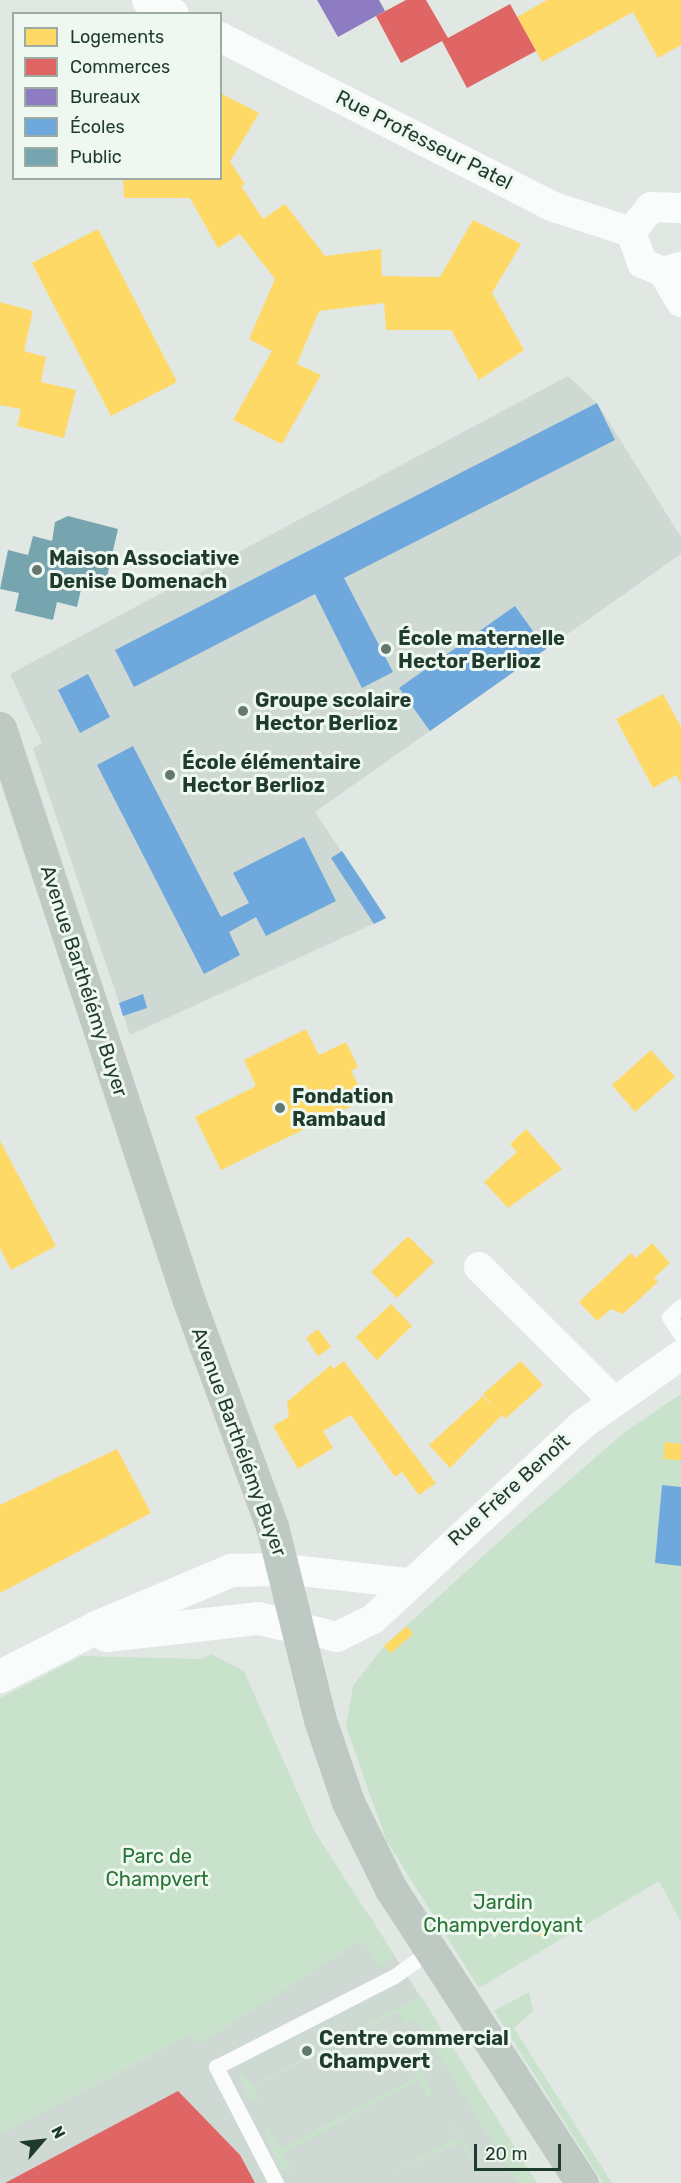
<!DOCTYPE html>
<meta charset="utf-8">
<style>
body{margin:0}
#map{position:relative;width:681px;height:2183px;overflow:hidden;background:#e1e8e4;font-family:Rubik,sans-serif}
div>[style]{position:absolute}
.built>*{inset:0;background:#cfd9d3}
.green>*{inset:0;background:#c9e2cc}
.homes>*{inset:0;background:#ffd966}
.shops>*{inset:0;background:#e06666}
.offices>*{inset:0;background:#8e7cc3}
.schools>*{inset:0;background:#6fa8dc}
.public>*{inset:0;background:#76a5af}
.service>*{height:15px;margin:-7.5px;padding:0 7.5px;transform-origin:7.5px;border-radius:7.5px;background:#fafcfb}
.minor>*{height:30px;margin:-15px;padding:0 15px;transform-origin:15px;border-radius:15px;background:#fafcfb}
.tertiary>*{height:33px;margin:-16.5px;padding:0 16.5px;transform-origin:16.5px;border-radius:16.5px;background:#fafcfb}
.primary>*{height:33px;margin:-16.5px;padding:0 16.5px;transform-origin:16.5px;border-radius:16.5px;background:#bfc9c3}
.dots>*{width:16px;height:16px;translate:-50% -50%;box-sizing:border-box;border:3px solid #eff7f1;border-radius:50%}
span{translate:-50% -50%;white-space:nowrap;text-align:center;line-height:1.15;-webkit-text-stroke:6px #eff7f1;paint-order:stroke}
.street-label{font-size:20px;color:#1f3b2e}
.poi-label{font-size:20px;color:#1f3b2e;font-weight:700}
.left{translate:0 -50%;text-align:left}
.park-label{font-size:20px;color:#287335}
.legend{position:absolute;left:12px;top:12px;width:210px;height:168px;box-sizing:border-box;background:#eff7f1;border:2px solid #9caca3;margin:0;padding:8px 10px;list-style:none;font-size:18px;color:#1f3b2e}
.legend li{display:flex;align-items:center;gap:12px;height:30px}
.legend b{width:30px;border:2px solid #9caca3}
.north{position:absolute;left:12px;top:2111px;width:60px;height:60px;-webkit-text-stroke:4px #eff7f1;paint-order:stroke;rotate:62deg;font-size:16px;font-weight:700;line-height:24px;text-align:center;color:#1f3b2e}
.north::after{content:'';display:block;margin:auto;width:21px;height:27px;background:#1f3b2e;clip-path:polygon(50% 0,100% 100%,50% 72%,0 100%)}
.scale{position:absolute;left:474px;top:2144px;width:87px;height:27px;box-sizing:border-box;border:3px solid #1f3b2e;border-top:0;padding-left:8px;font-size:18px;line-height:21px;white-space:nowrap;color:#1f3b2e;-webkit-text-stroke:4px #eff7f1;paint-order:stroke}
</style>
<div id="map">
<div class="built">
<div style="clip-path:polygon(568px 376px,597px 403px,681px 537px,681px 554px,315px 812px,386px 918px,130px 1035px,33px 748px,42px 743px,10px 674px)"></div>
<div style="clip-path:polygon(369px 1915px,537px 2183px,0 2183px,0 2134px,167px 2047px)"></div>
</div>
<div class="green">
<div style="clip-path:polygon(681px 1394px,681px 1922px,659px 1881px,479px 1988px,386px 1840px,346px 1726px,353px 1686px,384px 1646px,522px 1521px,625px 1432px)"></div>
<div style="clip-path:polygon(211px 1654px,244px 1671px,315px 1832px,394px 1955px,380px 1968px,362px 1940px,199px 2045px,192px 2034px,0 2134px,0 1698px,82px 1656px,202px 1659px)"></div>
<div style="clip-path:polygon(529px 1992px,533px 2011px,514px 2028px,612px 2183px,603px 2183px,494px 2011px)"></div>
<div style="clip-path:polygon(421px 1996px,537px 2183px,518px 2183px,417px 2020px,404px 2024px,398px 2012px,254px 2087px,260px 2099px,250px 2100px,239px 2078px,241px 2071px,253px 2085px)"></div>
<div style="clip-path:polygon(406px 2057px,416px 2059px,432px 2089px,429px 2099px,418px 2080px,283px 2153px,293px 2172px,280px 2168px,265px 2132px,269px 2128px,281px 2149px,417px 2077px)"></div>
<div style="clip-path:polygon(448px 2118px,472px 2154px,471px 2159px,461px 2142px,372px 2183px,458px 2138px)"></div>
</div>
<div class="homes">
<div style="clip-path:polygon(547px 0,681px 0,681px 45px,658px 58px,633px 12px,542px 62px,517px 17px)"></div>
<div style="clip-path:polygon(220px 93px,259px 113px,230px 162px,245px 184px,241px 186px,263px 219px,285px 204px,325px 256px,381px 249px,382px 276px,440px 277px,473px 220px,521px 244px,492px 293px,524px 350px,479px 380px,451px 330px,386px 330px,384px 303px,319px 311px,297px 364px,321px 375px,282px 444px,233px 420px,272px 351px,249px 339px,275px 279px,240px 234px,218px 248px,190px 198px,124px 198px,123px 178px,220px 178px)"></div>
<div style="clip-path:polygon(98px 229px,177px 382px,111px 416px,32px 263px)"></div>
<div style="clip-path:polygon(0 302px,33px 311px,24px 351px,46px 357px,41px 382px,76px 390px,64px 438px,17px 426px,21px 409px,0 405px)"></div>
<div style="clip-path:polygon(663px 694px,681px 727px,681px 784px,676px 775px,653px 788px,616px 719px)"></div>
<div style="clip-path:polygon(306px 1029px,319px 1055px,346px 1042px,358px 1067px,351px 1071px,366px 1099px,221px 1170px,195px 1117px,256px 1086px,244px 1060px)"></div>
<div style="clip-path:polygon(651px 1050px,675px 1077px,635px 1112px,612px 1085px)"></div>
<div style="clip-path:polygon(526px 1129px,562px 1169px,508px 1208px,484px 1182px,517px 1152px,510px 1144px)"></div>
<div style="clip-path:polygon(0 1141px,56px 1246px,11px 1270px,0 1248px)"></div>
<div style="clip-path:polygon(408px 1236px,434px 1262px,397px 1298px,371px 1272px)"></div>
<div style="clip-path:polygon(652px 1243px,670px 1263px,654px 1278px,658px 1282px,623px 1314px,611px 1309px,597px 1321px,579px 1302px,631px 1253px,636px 1258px)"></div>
<div style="clip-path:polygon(391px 1304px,412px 1326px,377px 1360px,356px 1337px)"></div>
<div style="clip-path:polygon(318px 1329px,331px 1347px,318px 1356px,306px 1338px)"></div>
<div style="clip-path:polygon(344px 1361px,436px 1483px,419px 1495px,402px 1472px,395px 1477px,351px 1415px,323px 1431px,333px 1448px,298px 1469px,273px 1426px,289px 1417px,287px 1402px,331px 1365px,333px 1369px)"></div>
<div style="clip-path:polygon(521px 1361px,543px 1385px,505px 1419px,502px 1415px,450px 1468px,429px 1445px,483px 1396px,496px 1410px,483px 1394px)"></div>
<div style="clip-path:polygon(665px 1442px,681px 1444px,681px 1460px,663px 1459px)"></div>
<div style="clip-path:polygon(117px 1449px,151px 1513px,0 1593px,0 1505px)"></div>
<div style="clip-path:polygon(407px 1626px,413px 1634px,391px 1653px,384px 1646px)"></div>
<div style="clip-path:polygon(541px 1921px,547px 1932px,539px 1937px,532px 1926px)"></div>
</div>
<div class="shops">
<div style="clip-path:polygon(406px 0,426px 0,448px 38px,510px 4px,536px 51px,467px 88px,442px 41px,401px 63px,376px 16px)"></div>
<div style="clip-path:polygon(178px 2091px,240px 2155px,255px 2183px,5px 2183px)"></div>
</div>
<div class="offices">
<div style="clip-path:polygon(317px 0,379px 0,385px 11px,338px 37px)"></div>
</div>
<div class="schools">
<div style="clip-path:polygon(597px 403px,615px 440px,344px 578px,393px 672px,362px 688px,315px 594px,134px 687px,115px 650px)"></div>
<div style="clip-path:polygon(515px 606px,546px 649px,430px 731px,399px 688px)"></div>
<div style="clip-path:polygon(88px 674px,110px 717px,80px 733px,58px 690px)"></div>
<div style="clip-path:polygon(133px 746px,221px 917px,249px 903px,233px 873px,304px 837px,336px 901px,266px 936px,256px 917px,229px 932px,240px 955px,204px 974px,97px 765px)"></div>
<div style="clip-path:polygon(342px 851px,364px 884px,386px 918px,374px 924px,331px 858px)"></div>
<div style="clip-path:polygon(143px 994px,147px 1008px,123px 1016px,119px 1003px)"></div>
<div style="clip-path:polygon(662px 1485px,681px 1487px,681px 1566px,655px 1563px)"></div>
</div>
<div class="public">
<div style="clip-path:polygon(68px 516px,118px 529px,104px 590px,82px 585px,77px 607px,57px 602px,53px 620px,15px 611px,19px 593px,0 589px,8px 550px,28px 555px,33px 536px,52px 541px,55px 522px)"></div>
</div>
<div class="service">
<div style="left:681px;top:1306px;width:16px;rotate:137deg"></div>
<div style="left:669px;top:1317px;width:22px;rotate:56deg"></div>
<div style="left:276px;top:2183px;width:131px;rotate:-117.3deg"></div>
<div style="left:216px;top:2067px;width:199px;rotate:-27deg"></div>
<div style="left:393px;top:1977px;width:47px;rotate:-35.4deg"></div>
</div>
<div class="minor">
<div style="left:147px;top:0;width:30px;rotate:27deg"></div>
<div style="left:220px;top:37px;width:372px;rotate:27deg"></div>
<div style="left:551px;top:206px;width:84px;rotate:18deg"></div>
<div style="left:681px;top:208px;width:30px;rotate:-178deg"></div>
<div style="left:651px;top:207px;width:32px;rotate:129deg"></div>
<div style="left:631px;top:232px;width:33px;rotate:70deg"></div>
<div style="left:642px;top:263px;width:23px;rotate:23deg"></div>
<div style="left:663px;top:272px;width:19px;rotate:-16deg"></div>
<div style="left:663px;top:272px;width:35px;rotate:59deg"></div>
<div style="left:479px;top:1267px;width:190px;rotate:44.8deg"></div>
<div style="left:284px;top:1569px;width:123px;rotate:6.5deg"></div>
<div style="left:298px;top:1627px;width:40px;rotate:14.4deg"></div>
<div style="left:337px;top:1637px;width:40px;rotate:-26.6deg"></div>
<div style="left:373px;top:1619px;width:287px;rotate:-42.9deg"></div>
<div style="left:583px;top:1424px;width:120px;rotate:-35.1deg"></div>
</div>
<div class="tertiary">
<div style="left:106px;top:1635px;width:153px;rotate:-6.4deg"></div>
<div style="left:258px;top:1618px;width:41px;rotate:12.7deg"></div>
<div style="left:0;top:1676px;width:108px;rotate:-27deg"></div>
<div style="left:96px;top:1627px;width:147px;rotate:-22.9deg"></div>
<div style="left:231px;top:1570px;width:53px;rotate:-1.1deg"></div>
</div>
<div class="primary">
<div style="left:0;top:728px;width:603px;rotate:71.75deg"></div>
<div style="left:189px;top:1301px;width:240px;rotate:69.8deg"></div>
<div style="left:272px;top:1526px;width:200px;rotate:76.1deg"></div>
<div style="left:320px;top:1720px;width:87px;rotate:71.1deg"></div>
<div style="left:348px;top:1802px;width:97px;rotate:63.7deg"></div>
<div style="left:391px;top:1889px;width:351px;rotate:57deg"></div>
</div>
<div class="dots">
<div style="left:37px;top:570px;background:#63786e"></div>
<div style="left:386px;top:649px;background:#63786e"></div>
<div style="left:243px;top:711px;background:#63786e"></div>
<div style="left:170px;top:775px;background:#63786e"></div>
<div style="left:280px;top:1108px;background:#63786e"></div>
<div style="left:307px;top:2051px;background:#63786e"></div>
</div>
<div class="street-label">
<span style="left:424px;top:140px;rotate:27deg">Rue Professeur Patel</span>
<span style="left:84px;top:981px;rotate:72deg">Avenue Barthélémy Buyer</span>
<span style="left:239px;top:1442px;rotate:70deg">Avenue Barthélémy Buyer</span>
<span style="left:509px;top:1490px;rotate:-42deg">Rue Frère Benoît</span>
</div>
<div class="poi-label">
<span class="left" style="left:49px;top:570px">Maison Associative<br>Denise Domenach</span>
<span class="left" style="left:398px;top:650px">École maternelle<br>Hector Berlioz</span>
<span class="left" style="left:255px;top:712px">Groupe scolaire<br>Hector Berlioz</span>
<span class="left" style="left:182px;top:774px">École élémentaire<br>Hector Berlioz</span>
<span class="left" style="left:292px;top:1108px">Fondation<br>Rambaud</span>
<span class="left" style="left:319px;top:2050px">Centre commercial<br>Champvert</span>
</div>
<div class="park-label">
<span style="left:157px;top:1868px">Parc de<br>Champvert</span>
<span style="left:503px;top:1914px">Jardin<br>Champverdoyant</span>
</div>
<ul class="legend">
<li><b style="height:16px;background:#ffd966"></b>Logements</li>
<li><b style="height:16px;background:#e06666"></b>Commerces</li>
<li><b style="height:16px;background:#8e7cc3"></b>Bureaux</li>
<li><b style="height:16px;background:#6fa8dc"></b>Écoles</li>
<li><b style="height:16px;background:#76a5af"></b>Public</li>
</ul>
<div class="north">N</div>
<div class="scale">20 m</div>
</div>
